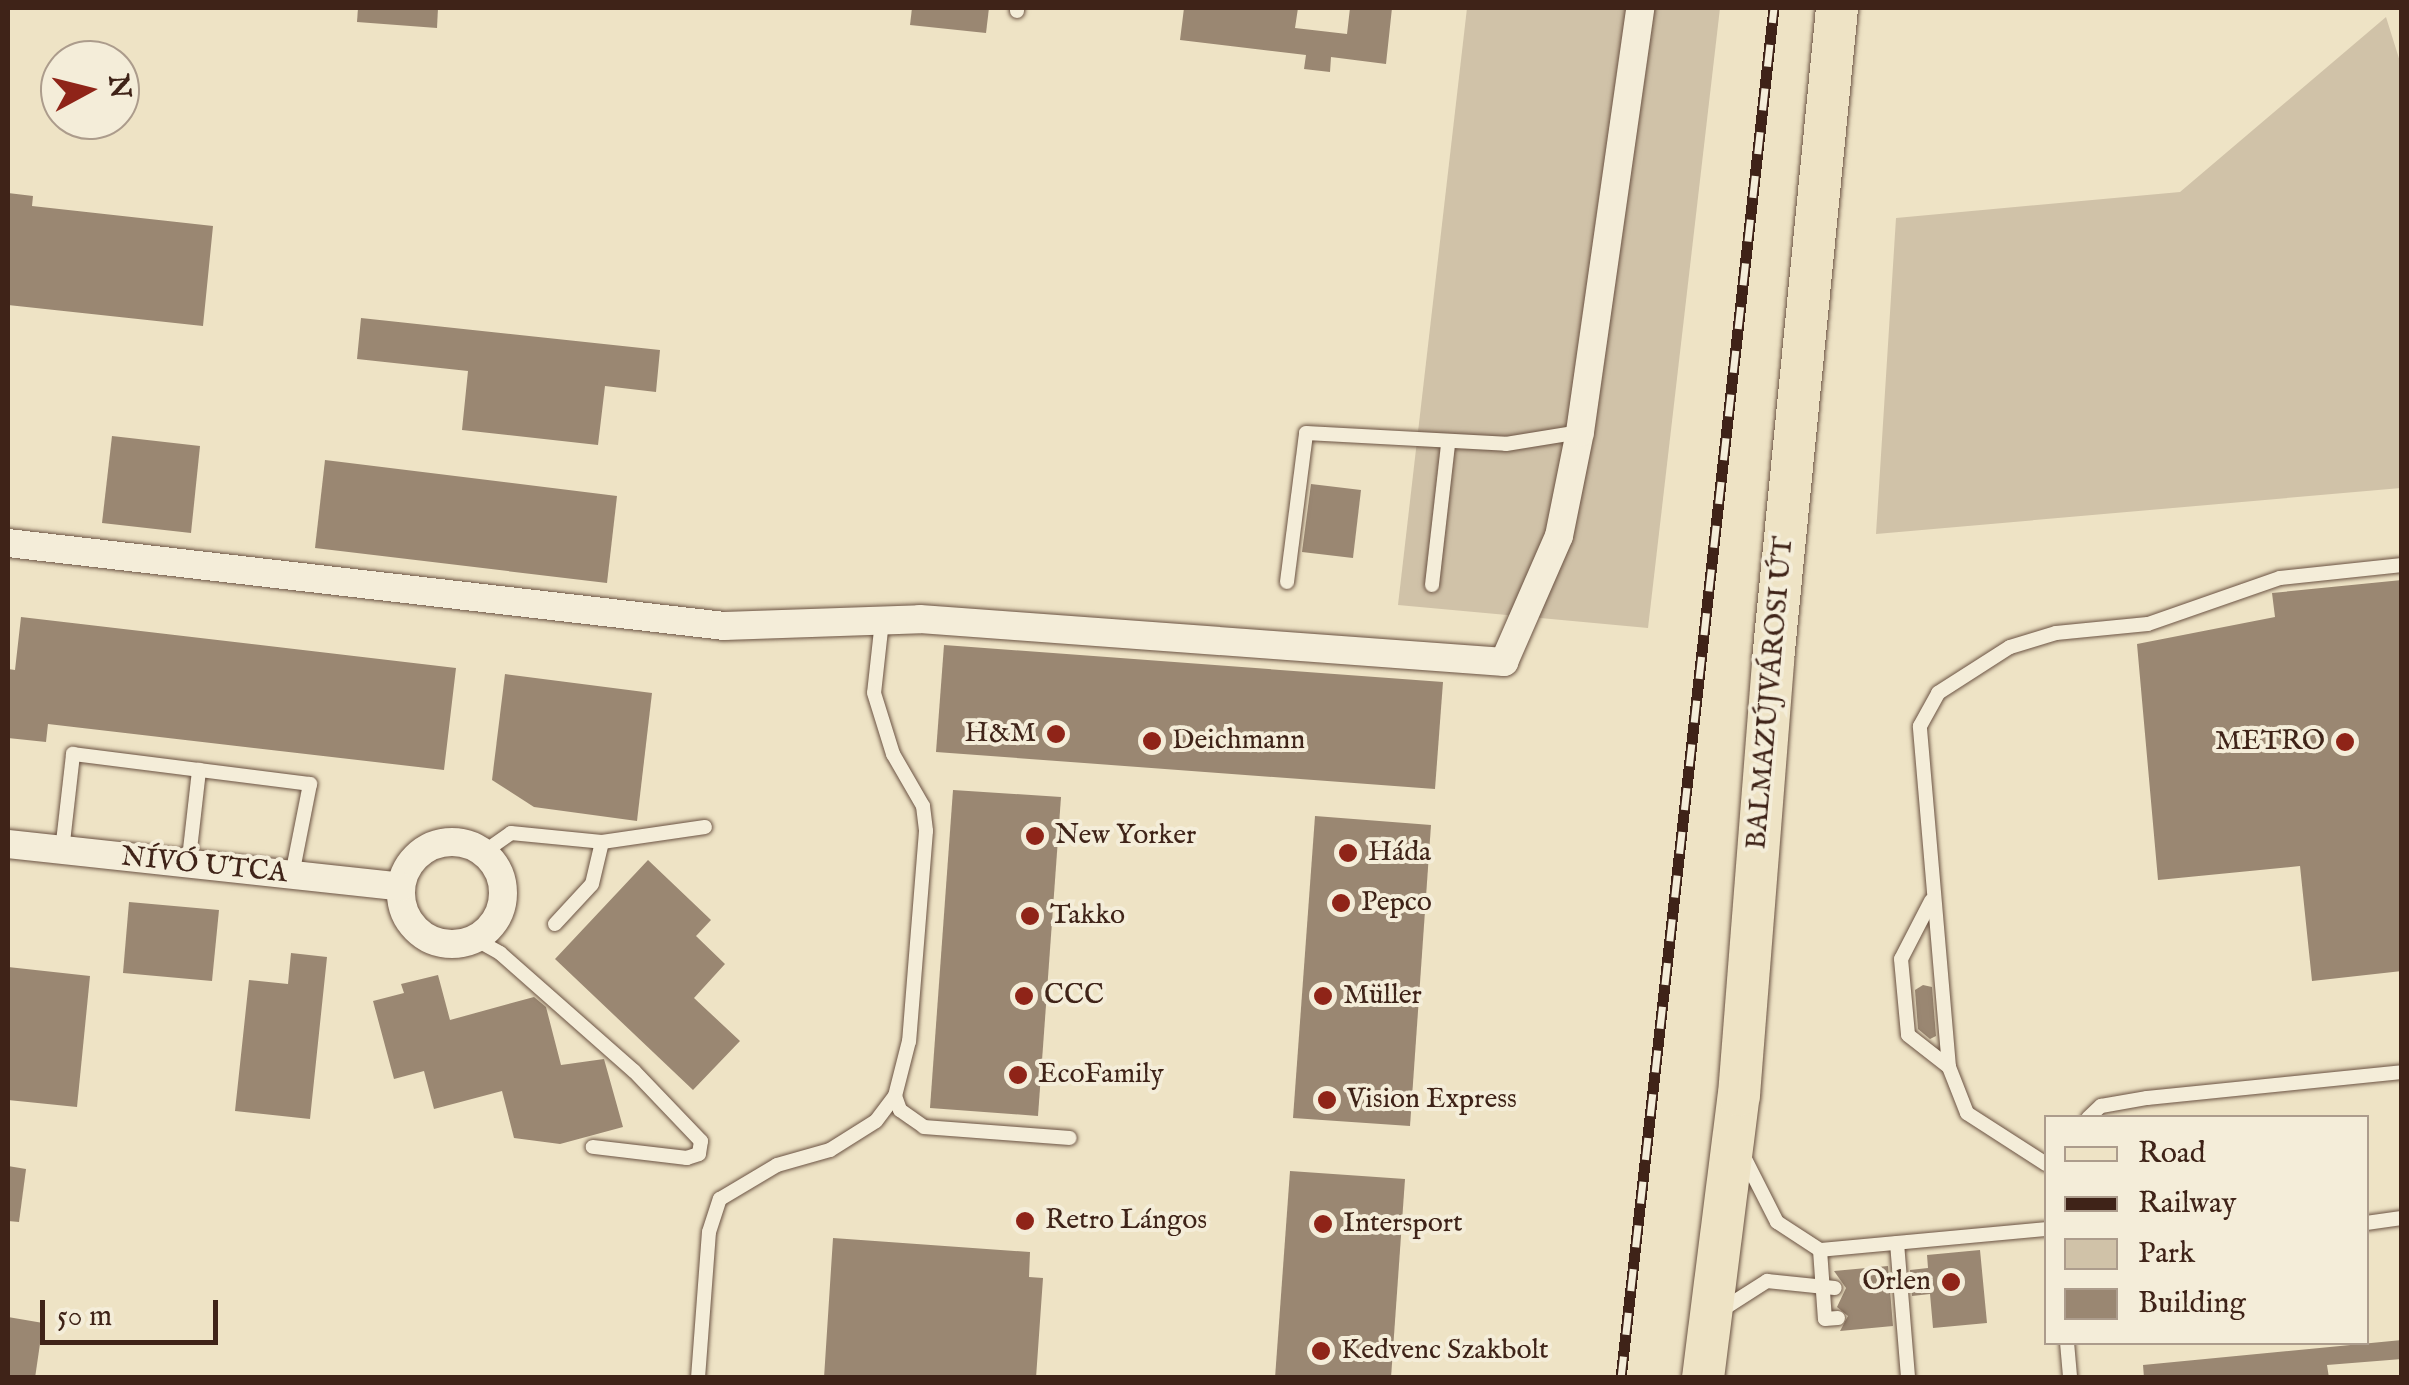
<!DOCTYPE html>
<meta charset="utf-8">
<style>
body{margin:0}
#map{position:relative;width:2409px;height:1385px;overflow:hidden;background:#eee3c5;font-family:"IM FELL English",serif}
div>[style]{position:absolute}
.green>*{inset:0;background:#d0c2a8}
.building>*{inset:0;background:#9a8772}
.roads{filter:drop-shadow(0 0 2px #6b5343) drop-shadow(0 0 2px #6b5343)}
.service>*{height:14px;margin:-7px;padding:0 7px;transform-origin:7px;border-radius:7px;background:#f4edd9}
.minor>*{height:28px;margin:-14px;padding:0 14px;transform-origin:14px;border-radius:14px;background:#f4edd9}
.minor>.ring{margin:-14px;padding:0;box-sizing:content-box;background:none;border:28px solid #f4edd9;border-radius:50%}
.primary>*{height:42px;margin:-21px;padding:0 21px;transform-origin:21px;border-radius:21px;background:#eee3c5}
.rail>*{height:11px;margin-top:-5.5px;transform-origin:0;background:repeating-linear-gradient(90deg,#f4edd9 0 22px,#3f2318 0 44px);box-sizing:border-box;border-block:2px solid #3f2318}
.dots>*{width:28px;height:28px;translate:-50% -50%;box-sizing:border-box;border:5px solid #f4edd9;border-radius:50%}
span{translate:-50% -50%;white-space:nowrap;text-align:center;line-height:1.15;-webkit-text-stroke:8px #f4edd9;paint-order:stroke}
.street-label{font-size:28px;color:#3f2318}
.poi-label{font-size:28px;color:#3f2318}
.right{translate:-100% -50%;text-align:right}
.left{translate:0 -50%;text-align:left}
.frame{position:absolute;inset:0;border:10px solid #3f2318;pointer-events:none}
.legend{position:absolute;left:2044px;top:1115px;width:325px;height:230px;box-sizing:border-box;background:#f4edd9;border:2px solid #ac9c8c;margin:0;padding:12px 18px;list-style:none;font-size:30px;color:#3f2318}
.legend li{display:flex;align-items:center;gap:20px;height:50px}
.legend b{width:50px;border:2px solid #ac9c8c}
.north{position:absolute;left:40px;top:40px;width:100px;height:100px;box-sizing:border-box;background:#f4edd9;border:2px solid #ac9c8c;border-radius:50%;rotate:83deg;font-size:28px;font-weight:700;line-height:40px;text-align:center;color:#3f2318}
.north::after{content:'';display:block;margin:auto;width:35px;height:45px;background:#8f2418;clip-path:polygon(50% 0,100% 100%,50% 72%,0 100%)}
.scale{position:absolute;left:40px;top:1300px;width:178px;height:45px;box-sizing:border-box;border:5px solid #3f2318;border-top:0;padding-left:12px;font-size:30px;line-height:35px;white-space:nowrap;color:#3f2318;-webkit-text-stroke:8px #f4edd9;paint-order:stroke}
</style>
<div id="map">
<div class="green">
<div style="clip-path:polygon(1467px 8px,1720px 8px,1648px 628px,1398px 605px)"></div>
<div style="clip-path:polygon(2386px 17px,2402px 68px,2401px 488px,1876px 534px,1896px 218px,2180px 192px)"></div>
</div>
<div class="building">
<div style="clip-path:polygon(358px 8px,438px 8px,437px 28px,357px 22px)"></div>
<div style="clip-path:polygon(912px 8px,989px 8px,986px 33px,910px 25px)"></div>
<div style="clip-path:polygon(1184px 8px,1298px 8px,1295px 28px,1347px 34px,1350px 8px,1392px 8px,1386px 64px,1331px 57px,1330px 72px,1304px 69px,1306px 55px,1180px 40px)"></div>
<div style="clip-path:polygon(8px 193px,33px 196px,32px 206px,213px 226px,203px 326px,8px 305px)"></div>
<div style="clip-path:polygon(361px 318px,660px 350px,656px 392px,605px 386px,598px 445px,462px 430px,468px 371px,357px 359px)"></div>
<div style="clip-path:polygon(112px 436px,200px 446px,191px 533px,102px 523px)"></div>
<div style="clip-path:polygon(325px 460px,617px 496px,607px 583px,315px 548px)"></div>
<div style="clip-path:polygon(1311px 484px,1361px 490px,1353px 558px,1302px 552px)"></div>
<div style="clip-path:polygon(2402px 580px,2402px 971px,2312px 981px,2300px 866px,2158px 880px,2137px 644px,2275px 617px,2272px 593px)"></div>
<div style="clip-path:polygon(21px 617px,456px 668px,444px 770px,48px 724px,46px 742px,8px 738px,8px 669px,15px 670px)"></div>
<div style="clip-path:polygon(944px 645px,1443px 682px,1435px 789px,936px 752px)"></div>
<div style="clip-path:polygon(505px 674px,652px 693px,637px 821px,534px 807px,492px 780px)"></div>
<div style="clip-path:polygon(953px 790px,1061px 797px,1038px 1116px,930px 1108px)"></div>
<div style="clip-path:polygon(1315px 816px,1431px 825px,1410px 1126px,1293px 1118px)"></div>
<div style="clip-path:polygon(648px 860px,711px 920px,696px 936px,725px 964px,694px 998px,740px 1041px,693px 1090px,555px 959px)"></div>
<div style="clip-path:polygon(129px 902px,219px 910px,212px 981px,123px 973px)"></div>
<div style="clip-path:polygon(291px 953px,327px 957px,310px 1119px,235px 1111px,249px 980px,288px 984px)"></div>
<div style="clip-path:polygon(8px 967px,90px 976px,77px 1107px,8px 1100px)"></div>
<div style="clip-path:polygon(438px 975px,450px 1020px,534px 997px,546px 1007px,561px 1065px,604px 1059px,623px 1127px,560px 1144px,514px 1138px,502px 1091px,434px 1109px,424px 1071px,394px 1079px,373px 1001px,404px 993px,401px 984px)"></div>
<div style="clip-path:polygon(1923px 985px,1932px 987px,1936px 1036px,1930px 1039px,1918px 1029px,1915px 990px)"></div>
<div style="clip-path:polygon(8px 1166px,26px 1169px,19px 1222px,8px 1221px)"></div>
<div style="clip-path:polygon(1290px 1171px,1405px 1179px,1391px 1378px,1275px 1378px)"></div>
<div style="clip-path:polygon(833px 1238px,1030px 1252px,1029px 1277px,1043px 1278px,1036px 1378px,824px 1378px)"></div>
<div style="clip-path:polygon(1980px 1250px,1987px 1323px,1933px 1328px,1930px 1294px,1912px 1296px,1910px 1270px,1928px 1268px,1927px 1255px)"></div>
<div style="clip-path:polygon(1888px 1266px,1893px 1326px,1840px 1331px,1848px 1316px,1837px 1307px,1846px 1288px,1834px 1271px)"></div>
<div style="clip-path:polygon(8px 1317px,43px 1323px,35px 1378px,8px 1378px)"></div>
<div style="clip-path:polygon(2402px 1340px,2402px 1359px,2327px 1365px,2329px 1378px,2144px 1378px,2143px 1365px)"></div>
</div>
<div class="roads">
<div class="service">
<div style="left:1017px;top:11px;width:3px;rotate:-90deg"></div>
<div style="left:1287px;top:582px;width:150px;rotate:-82.7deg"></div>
<div style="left:1306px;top:433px;width:200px;rotate:3.1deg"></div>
<div style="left:1506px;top:444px;width:75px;rotate:-9.2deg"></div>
<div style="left:1432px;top:585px;width:142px;rotate:-83.5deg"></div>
<div style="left:882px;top:621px;width:72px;rotate:96.3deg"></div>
<div style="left:874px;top:693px;width:64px;rotate:72.7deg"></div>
<div style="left:893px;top:754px;width:60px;rotate:60deg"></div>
<div style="left:923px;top:806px;width:25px;rotate:83deg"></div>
<div style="left:926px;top:831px;width:211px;rotate:94.6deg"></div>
<div style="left:909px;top:1041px;width:57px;rotate:104.3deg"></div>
<div style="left:895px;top:1096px;width:15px;rotate:70deg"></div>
<div style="left:900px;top:1110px;width:29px;rotate:35deg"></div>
<div style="left:924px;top:1127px;width:146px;rotate:4.3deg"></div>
<div style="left:62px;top:851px;width:98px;rotate:-83.5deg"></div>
<div style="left:73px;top:754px;width:239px;rotate:7.2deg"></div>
<div style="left:310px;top:784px;width:93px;rotate:101.2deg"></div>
<div style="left:484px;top:852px;width:33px;rotate:-35deg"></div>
<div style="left:511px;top:833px;width:91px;rotate:5.6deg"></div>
<div style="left:602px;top:842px;width:104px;rotate:-8.3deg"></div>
<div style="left:188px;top:867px;width:98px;rotate:-83.5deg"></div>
<div style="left:1931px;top:901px;width:65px;rotate:117.3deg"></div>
<div style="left:1901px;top:959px;width:76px;rotate:84.7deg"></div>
<div style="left:1908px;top:1035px;width:52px;rotate:38deg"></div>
<div style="left:555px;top:924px;width:54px;rotate:-47.2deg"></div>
<div style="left:592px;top:884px;width:43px;rotate:-76.6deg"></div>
<div style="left:475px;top:939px;width:29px;rotate:29deg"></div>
<div style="left:500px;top:953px;width:179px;rotate:41.4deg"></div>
<div style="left:634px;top:1071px;width:97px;rotate:46.3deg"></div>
<div style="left:701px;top:1141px;width:13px;rotate:99deg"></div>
<div style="left:699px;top:1154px;width:13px;rotate:162deg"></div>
<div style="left:687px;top:1158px;width:95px;rotate:-173.3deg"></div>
<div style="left:2088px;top:1118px;width:18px;rotate:-43deg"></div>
<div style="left:2101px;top:1106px;width:47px;rotate:-9.9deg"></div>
<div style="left:2147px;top:1098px;width:256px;rotate:-5.8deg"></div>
<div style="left:1744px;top:1157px;width:73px;rotate:63.1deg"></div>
<div style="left:1777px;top:1222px;width:51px;rotate:33.1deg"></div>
<div style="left:1820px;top:1250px;width:227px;rotate:-5.3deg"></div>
<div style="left:2046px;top:1164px;width:94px;rotate:-147.2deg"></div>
<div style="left:1967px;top:1113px;width:49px;rotate:-111.4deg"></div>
<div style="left:1949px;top:1067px;width:342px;rotate:-94.9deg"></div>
<div style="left:1920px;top:726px;width:38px;rotate:-61deg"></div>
<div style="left:1938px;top:693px;width:85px;rotate:-32.6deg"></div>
<div style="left:2010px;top:647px;width:48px;rotate:-16.9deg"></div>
<div style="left:2056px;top:633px;width:92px;rotate:-5.6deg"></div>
<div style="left:2148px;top:624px;width:140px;rotate:-19.2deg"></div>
<div style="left:2280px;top:578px;width:123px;rotate:-6.1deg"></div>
<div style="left:2366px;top:1223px;width:36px;rotate:-8deg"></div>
<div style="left:1897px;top:1243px;width:135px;rotate:85.3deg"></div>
<div style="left:1820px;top:1250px;width:69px;rotate:85.9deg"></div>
<div style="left:1825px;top:1319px;width:13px;rotate:-4deg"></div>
<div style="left:1720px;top:1311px;width:56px;rotate:-32.6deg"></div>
<div style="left:1767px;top:1281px;width:68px;rotate:5.9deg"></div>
<div style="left:2067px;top:1342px;width:36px;rotate:85deg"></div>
<div style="left:698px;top:1378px;width:146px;rotate:-85.7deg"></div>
<div style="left:709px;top:1232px;width:35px;rotate:-72deg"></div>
<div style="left:720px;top:1199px;width:66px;rotate:-30.8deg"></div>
<div style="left:777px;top:1165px;width:55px;rotate:-15.8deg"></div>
<div style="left:830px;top:1150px;width:54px;rotate:-32.2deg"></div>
<div style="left:876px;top:1121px;width:31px;rotate:-53deg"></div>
</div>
<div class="minor">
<div style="left:8px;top:543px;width:721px;rotate:6.61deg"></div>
<div style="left:724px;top:626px;width:196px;rotate:-2deg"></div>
<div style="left:920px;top:619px;width:586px;rotate:4.21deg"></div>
<div style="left:1504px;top:662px;width:137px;rotate:-66.4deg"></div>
<div style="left:1559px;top:536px;width:106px;rotate:-78.6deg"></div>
<div style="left:1580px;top:432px;width:428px;rotate:-81.9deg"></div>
<div class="ring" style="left:401px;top:842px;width:74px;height:74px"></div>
<div style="left:8px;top:844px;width:395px;rotate:6.2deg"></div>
</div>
<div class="primary">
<div style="left:1703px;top:1378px;width:285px;rotate:-82.8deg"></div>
<div style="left:1739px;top:1095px;width:436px;rotate:-85.5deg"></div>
<div style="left:1773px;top:660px;width:655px;rotate:-84.39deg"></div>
</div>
</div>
<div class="rail">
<div style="left:1621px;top:1378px;width:1379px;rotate:-83.63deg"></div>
</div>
<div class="dots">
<div style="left:1056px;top:734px;background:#8f2418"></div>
<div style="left:1152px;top:741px;background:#8f2418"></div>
<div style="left:2345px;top:742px;background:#8f2418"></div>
<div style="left:1035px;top:836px;background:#8f2418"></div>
<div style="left:1348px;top:853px;background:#8f2418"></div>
<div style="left:1341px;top:903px;background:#8f2418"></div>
<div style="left:1030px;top:916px;background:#8f2418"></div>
<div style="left:1024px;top:996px;background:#8f2418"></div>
<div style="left:1323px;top:996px;background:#8f2418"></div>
<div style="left:1018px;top:1075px;background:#8f2418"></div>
<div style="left:1327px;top:1100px;background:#8f2418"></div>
<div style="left:1025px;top:1221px;background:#8f2418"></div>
<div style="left:1323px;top:1224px;background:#8f2418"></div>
<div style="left:1951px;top:1282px;background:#8f2418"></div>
<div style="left:1321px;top:1351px;background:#8f2418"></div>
</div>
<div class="street-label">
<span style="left:1771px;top:693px;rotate:-85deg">BALMAZÚJVÁROSI ÚT</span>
<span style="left:204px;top:866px;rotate:6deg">NÍVÓ UTCA</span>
</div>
<div class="poi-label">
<span class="right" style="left:1036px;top:734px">H&amp;M</span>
<span class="left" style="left:1172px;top:741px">Deichmann</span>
<span class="right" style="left:2325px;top:742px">METRO</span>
<span class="left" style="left:1055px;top:836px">New Yorker</span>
<span class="left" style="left:1368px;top:853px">Háda</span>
<span class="left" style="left:1361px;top:903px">Pepco</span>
<span class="left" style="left:1050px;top:916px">Takko</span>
<span class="left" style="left:1044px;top:996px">CCC</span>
<span class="left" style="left:1343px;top:996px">Müller</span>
<span class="left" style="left:1038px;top:1075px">EcoFamily</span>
<span class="left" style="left:1347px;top:1100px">Vision Express</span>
<span class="left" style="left:1045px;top:1221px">Retro Lángos</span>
<span class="left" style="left:1343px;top:1224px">Intersport</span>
<span class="right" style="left:1931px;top:1282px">Orlen</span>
<span class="left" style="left:1341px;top:1351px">Kedvenc Szakbolt</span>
</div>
<div class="frame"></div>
<ul class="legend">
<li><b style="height:12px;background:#eee3c5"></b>Road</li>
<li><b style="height:12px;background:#3f2318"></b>Railway</li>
<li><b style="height:28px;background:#d0c2a8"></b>Park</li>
<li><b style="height:28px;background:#9a8772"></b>Building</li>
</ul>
<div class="north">N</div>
<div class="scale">50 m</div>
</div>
